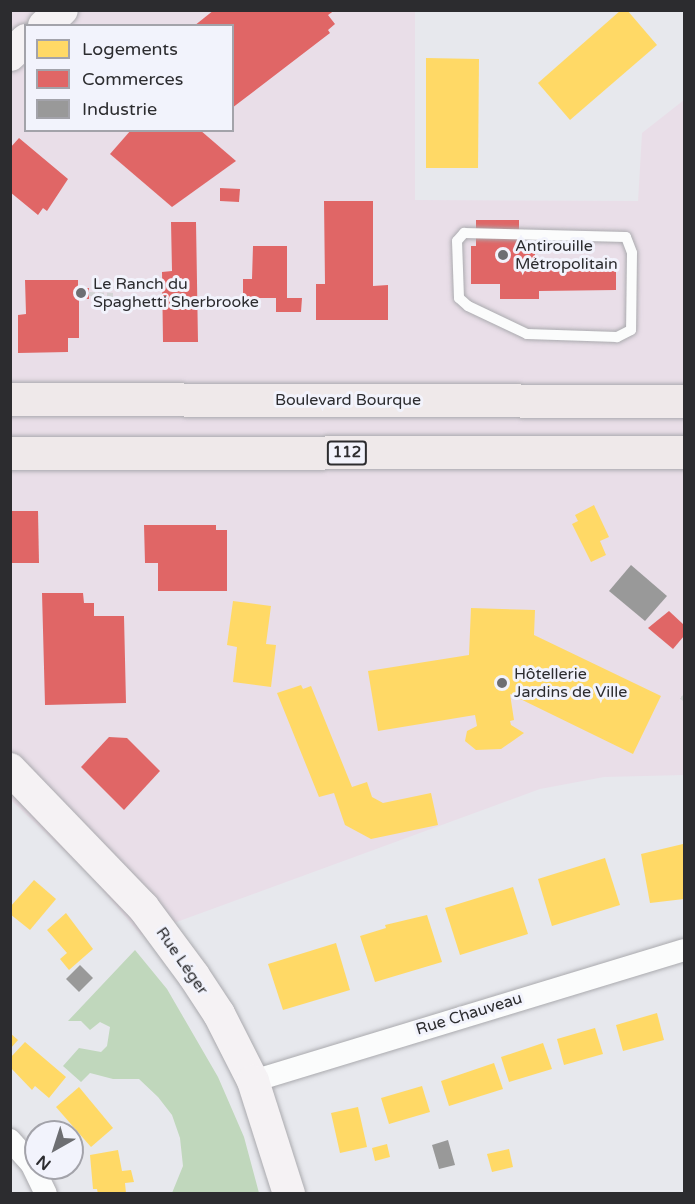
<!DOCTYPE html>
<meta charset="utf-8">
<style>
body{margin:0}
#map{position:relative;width:695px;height:1204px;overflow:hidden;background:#e7e8ed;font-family:"Varela Round",sans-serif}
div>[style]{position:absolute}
.commercial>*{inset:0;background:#e9dee8}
.green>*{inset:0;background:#c0d7bc}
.homes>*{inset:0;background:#ffd966}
.shops>*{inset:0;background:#e06666}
.industry>*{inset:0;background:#999}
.path>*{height:4px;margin-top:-2px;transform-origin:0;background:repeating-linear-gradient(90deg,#d3d4d5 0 6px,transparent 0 9px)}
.roads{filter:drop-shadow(0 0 2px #aaaaae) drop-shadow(0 0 2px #aaaaae)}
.lane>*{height:10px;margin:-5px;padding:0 5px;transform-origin:5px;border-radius:5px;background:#fbfcfc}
.street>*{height:22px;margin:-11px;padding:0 11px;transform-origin:11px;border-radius:11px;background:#fbfcfc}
.secondary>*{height:32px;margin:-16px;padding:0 16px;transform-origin:16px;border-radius:16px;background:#f5f2f4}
.primary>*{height:33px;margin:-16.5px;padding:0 16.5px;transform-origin:16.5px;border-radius:16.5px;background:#efe9ea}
.dots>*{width:16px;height:16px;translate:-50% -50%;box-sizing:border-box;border:3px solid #f2f3fc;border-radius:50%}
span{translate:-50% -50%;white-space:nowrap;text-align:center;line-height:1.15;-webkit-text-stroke:6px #f2f3fc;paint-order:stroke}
.shield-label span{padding:2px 4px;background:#f2f3fc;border:2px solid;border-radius:4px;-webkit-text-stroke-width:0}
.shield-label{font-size:15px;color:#2c2c2f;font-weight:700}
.poi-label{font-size:16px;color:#2c2c2f}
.left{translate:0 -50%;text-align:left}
.street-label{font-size:16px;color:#2c2c2f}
.frame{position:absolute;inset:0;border:12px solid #2c2c2f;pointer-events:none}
.legend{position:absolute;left:24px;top:24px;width:210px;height:108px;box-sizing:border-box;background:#f2f3fc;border:2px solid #a3a3aa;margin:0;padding:8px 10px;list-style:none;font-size:18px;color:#2c2c2f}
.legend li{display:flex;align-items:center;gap:12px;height:30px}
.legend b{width:30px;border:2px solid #a3a3aa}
.north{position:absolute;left:24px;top:1120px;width:60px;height:60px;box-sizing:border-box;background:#f2f3fc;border:2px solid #a3a3aa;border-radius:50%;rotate:219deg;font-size:16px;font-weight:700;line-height:24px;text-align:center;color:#2c2c2f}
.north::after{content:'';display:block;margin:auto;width:21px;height:27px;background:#6d6e72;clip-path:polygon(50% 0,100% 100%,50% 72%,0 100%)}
</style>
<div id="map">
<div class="commercial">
<div style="clip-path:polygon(evenodd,10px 11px,415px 11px,415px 200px,638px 201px,642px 133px,684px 100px,684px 775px,604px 777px,540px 789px,141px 935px,89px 874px,11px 800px,10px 11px,26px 26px,232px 26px,232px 130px,26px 130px,26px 26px)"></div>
</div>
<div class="green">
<div style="clip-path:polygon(135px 950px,167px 989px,218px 1077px,244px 1137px,259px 1193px,172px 1193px,183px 1166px,180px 1138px,172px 1115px,158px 1097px,139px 1079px,113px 1079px,90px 1073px,81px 1082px,63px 1066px,79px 1048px,101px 1052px,107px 1046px,110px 1027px,100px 1022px,90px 1030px,81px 1021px,68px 1021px)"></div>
</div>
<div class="homes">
<div style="clip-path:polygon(621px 10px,627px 10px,657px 45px,570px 120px,538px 83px)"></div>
<div style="clip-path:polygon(426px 58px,479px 59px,478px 168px,426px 168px)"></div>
<div style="clip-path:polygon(594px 505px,609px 537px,600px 541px,606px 555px,591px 562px,572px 524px,578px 521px,575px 515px)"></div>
<div style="clip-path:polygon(233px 601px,271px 606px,266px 644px,276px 645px,271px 687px,233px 682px,237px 647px,227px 645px)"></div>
<div style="clip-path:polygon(471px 608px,535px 610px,534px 635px,661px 696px,633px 754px,510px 694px,514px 720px,510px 721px,511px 725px,524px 733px,501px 749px,476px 750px,465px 741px,467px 731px,477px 726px,475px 715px,378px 731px,368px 671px,469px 655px)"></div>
<div style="clip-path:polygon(301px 685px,303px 689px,311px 686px,352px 787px,367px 782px,372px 797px,383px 803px,431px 793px,438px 825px,371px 839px,345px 825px,334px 793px,319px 797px,277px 693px)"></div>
<div style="clip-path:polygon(683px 844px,684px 899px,650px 903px,641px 854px)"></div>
<div style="clip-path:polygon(605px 858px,620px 905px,552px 926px,538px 879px)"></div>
<div style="clip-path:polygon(34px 880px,56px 899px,30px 930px,10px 914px,10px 907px)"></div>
<div style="clip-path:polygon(513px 887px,528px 934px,460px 955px,445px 908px)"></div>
<div style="clip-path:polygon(66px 913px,93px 949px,69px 970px,60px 959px,67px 953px,47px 930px)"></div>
<div style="clip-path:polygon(427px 915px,442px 962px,375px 982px,360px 936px,386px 928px,385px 925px)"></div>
<div style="clip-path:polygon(336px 943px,350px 990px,283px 1010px,268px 964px)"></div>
<div style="clip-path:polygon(657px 1013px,664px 1040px,623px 1051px,616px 1025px)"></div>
<div style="clip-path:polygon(595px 1028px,603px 1054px,564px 1065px,557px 1039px)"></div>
<div style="clip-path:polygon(10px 1033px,18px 1040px,10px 1049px)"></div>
<div style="clip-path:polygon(25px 1042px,66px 1077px,49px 1098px,35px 1086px,32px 1090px,10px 1067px,10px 1058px)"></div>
<div style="clip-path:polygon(543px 1043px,552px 1069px,509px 1082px,501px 1057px)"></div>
<div style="clip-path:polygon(494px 1063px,503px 1089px,449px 1106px,441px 1081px)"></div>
<div style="clip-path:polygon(422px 1086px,430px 1112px,389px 1124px,381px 1098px)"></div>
<div style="clip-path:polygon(79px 1087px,113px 1128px,91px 1147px,56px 1107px)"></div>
<div style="clip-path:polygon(358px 1107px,367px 1147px,340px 1153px,331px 1113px)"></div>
<div style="clip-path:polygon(387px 1144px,390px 1157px,375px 1161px,372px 1148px)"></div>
<div style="clip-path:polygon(509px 1149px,513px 1167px,492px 1172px,487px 1154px)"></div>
<div style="clip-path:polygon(118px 1150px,122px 1171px,131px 1170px,134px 1182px,125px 1183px,126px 1193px,98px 1194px,97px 1189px,93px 1189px,90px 1155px)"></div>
</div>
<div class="shops">
<div style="clip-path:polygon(214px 10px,335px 10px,328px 15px,335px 24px,328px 30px,330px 33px,232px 108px,232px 26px,194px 26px)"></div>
<div style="clip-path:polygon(131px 130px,200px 130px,236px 161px,172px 207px,110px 154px)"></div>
<div style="clip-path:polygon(19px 138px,68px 179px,47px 211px,43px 208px,38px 215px,10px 192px,10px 148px)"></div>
<div style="clip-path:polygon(220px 188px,240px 189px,239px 202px,220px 201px)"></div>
<div style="clip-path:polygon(324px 201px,373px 201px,373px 286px,388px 285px,388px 320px,316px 320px,316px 284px,325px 284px)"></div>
<div style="clip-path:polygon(476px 220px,519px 220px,519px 245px,535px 245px,535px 263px,616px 263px,616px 290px,539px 291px,539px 299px,500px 299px,500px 284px,471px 284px,471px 246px,476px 246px)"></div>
<div style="clip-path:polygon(171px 222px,196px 222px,198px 342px,163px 342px,162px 272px,172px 271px)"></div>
<div style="clip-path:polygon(253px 246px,287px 246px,287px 298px,302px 298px,301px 312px,276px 312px,276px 298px,243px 298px,243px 279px,252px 279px)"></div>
<div style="clip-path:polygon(25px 280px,78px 280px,78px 288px,89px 288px,89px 299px,79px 299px,79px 338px,68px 338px,68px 352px,18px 353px,18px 315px,26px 314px)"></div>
<div style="clip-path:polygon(10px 511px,38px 511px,39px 563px,10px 563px)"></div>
<div style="clip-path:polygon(144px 525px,216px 525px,216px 530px,227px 530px,227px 591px,158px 591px,158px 563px,145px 563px)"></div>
<div style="clip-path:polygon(42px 593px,83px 593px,84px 603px,94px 603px,94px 616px,124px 616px,126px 703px,45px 705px)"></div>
<div style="clip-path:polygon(669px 611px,684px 625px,684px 636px,673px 649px,648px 628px)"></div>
<div style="clip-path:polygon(109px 737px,127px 738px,160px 771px,124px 810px,81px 767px)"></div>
</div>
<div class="industry">
<div style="clip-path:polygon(631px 565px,667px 596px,645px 621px,609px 591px)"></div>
<div style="clip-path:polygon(80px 965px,93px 978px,79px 992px,66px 979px)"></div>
<div style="clip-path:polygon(448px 1140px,455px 1165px,439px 1169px,432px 1145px)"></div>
</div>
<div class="path">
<div style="left:89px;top:294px;width:26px;rotate:2deg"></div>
<div style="left:681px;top:697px;width:4px;rotate:34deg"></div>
</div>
<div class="roads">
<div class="lane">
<div style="left:464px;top:233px;width:162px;rotate:1.4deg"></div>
<div style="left:626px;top:237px;width:17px;rotate:69deg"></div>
<div style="left:632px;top:253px;width:77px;rotate:90.7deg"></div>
<div style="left:631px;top:330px;width:16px;rotate:153deg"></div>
<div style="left:617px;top:337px;width:90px;rotate:-178.1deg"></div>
<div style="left:527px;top:334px;width:65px;rotate:-154.6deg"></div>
<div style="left:468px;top:306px;width:12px;rotate:-138deg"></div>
<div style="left:459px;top:298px;width:57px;rotate:-92deg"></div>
<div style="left:457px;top:241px;width:11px;rotate:-49deg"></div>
</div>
<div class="street">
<div style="left:253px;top:1081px;width:450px;rotate:-16.9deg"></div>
<div style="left:10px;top:1140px;width:31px;rotate:48deg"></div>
<div style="left:31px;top:1163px;width:34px;rotate:64deg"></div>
</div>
<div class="secondary">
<div style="left:44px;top:26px;width:24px;rotate:-42deg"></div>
<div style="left:10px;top:55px;width:22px;rotate:-43deg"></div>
<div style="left:10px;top:769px;width:192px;rotate:46.1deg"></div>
<div style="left:143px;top:907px;width:86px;rotate:53.5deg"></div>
<div style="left:194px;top:976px;width:45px;rotate:56.7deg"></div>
<div style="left:219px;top:1014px;width:75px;rotate:63.1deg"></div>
<div style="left:253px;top:1081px;width:119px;rotate:72.3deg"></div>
</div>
<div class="primary">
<div style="left:10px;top:399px;width:674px;rotate:0.17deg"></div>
<div style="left:10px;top:453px;width:674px;rotate:-0.09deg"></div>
</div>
</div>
<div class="dots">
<div style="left:503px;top:255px;background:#6d6e72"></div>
<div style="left:81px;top:293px;background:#6d6e72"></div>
<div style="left:502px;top:683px;background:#6d6e72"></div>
</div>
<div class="shield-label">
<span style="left:347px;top:453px">112</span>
</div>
<div class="poi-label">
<span class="left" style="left:515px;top:255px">Antirouille<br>Métropolitain</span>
<span class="left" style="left:93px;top:293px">Le Ranch du<br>Spaghetti Sherbrooke</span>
<span class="left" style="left:514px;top:683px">Hôtellerie<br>Jardins de Ville</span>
</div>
<div class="street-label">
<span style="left:348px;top:400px">Boulevard Bourque</span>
<span style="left:182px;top:961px;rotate:55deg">Rue Léger</span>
<span style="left:469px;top:1014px;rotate:-17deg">Rue Chauveau</span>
</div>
<div class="frame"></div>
<ul class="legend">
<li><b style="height:16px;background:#ffd966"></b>Logements</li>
<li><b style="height:16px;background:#e06666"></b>Commerces</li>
<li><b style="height:16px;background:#999"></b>Industrie</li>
</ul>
<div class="north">N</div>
</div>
